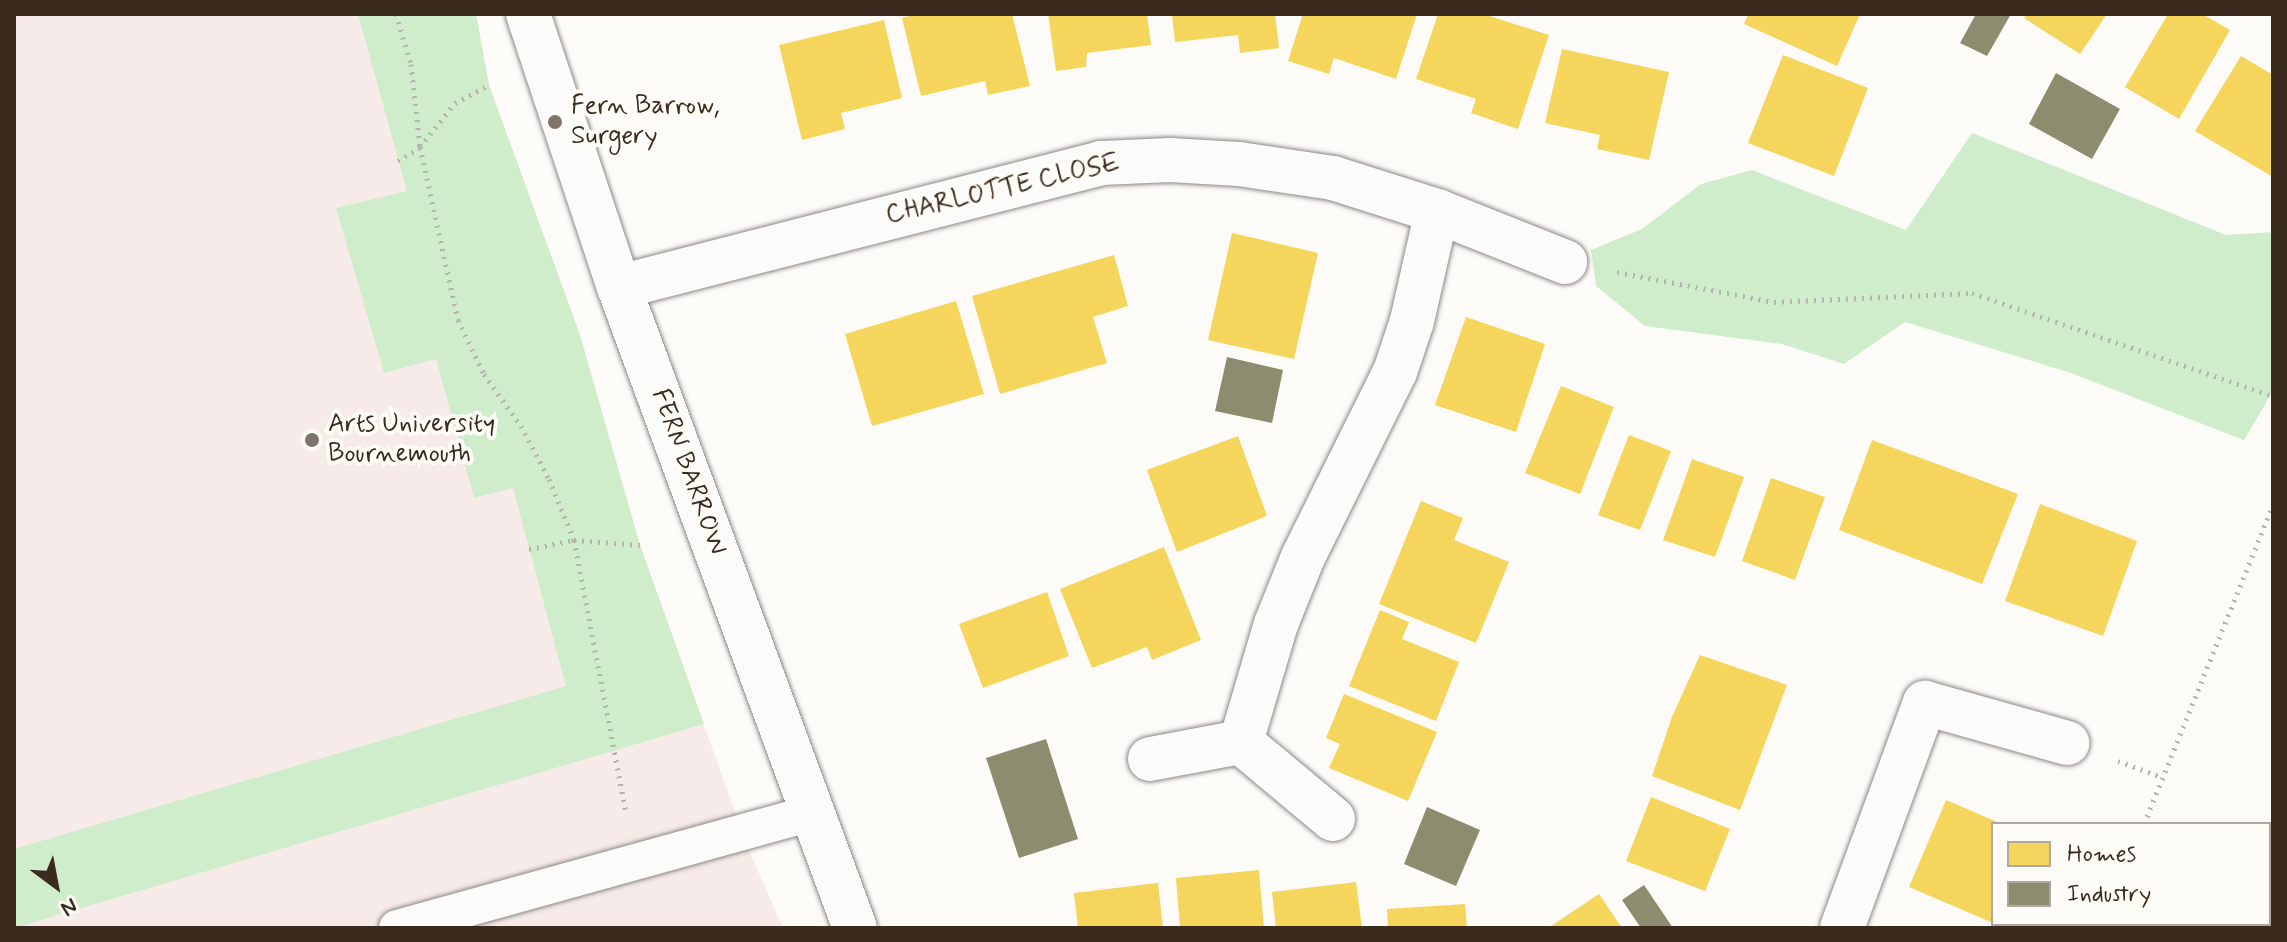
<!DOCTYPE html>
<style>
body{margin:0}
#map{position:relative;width:2287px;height:942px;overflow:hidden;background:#fcfbf8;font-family:Mynerve,sans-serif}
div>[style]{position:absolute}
.built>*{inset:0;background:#f6ebe8}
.green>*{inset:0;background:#cfedca}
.homes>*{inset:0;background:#f6d55c}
.industry>*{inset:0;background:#8c8c6e}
.path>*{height:5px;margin-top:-2.5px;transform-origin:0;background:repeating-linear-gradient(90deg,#b6b4b1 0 2px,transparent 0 8px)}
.roads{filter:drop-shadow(0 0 2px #8d8985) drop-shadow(0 0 2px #8d8985)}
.service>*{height:36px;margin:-18px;padding:0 18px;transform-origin:18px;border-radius:18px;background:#fbfbf9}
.minor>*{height:44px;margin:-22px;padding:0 22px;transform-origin:22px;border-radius:22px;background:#fbfbf9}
.tertiary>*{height:44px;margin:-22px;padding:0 22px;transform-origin:22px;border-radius:22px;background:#fbfbf9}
.dots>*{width:22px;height:22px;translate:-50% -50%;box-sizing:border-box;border:4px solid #fdfcf7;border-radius:50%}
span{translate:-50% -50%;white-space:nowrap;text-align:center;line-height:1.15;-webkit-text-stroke:8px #fdfcf7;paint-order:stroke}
.poi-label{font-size:26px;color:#3b2a1e}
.left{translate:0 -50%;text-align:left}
.street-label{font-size:26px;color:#3b2a1e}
.frame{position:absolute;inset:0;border:16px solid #3b2a1e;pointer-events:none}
.legend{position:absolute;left:1991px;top:822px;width:280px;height:104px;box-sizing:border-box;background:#fdfcf7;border:2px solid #afa8a0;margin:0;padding:10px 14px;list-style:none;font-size:24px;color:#3b2a1e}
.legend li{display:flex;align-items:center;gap:16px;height:40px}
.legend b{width:40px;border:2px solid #afa8a0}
.north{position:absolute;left:16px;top:846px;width:80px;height:80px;-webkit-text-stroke:6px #fdfcf7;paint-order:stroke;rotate:148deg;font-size:22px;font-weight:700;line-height:32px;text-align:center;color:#3b2a1e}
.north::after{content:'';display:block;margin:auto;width:28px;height:36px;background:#3b2a1e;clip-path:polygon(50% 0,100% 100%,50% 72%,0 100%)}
</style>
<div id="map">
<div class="built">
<div style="clip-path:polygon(14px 14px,476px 14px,489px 85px,580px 335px,640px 545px,747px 846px,783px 928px,14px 928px)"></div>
</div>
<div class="green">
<div style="clip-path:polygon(358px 14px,476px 14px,489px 85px,580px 335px,640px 545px,704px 724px,14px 928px,14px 849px,566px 686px,513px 488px,474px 498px,436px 359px,384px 373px,336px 208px,407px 191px)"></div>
<div style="clip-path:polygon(1972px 133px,2226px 235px,2273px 232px,2273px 391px,2244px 440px,2068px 372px,1905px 322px,1844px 364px,1782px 344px,1645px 326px,1596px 286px,1591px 250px,1642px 229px,1701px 184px,1752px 170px,1906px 230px)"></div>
</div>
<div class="homes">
<div style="clip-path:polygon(917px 14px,1012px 14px,1030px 86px,988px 95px,985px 81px,921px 96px,902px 18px)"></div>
<div style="clip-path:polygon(1048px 14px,1147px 14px,1151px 45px,1087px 53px,1086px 67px,1056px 71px)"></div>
<div style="clip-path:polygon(1172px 14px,1275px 14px,1279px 48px,1240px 53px,1238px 35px,1175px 42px)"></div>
<div style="clip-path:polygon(1303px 14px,1417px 14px,1396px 79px,1334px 58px,1329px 74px,1288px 61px)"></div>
<div style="clip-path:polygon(1438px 14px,1483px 14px,1549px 35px,1518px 129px,1471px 113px,1476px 99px,1416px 79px)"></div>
<div style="clip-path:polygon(1748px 14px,1860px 14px,1837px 66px,1744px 24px)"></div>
<div style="clip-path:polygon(2027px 14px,2107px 14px,2080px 54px,2024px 18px)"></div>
<div style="clip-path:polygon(2168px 14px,2202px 14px,2230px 30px,2179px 119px,2125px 87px)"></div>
<div style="clip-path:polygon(884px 20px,902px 98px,841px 113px,845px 129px,802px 140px,779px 45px)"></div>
<div style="clip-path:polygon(1562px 49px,1669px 72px,1649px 160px,1597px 149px,1600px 135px,1545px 123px)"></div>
<div style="clip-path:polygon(1783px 55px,1868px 88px,1834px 176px,1748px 143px)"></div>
<div style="clip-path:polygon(2241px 56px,2273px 75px,2273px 177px,2195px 131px)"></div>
<div style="clip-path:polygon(1232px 233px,1318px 253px,1294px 359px,1208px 340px)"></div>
<div style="clip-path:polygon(1114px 255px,1128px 306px,1093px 317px,1107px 363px,1000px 394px,972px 296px)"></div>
<div style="clip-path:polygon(956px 301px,984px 394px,872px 426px,845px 334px)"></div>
<div style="clip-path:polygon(1466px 317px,1545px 344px,1516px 432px,1435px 405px)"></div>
<div style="clip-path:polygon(1561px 386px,1614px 407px,1580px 494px,1525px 473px)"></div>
<div style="clip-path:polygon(1629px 435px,1671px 451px,1640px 530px,1598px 515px)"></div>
<div style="clip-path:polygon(1238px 436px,1267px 516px,1177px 552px,1147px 470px)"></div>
<div style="clip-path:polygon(1872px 440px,2018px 494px,1982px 584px,1839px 530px)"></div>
<div style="clip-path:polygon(1692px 459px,1744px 477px,1715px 557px,1663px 540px)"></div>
<div style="clip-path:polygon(1771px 478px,1825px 497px,1795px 580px,1742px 561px)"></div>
<div style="clip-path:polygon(1421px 501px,1463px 518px,1454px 540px,1509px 562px,1476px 643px,1379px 604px)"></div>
<div style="clip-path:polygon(2040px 504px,2137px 541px,2103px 636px,2005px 601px)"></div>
<div style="clip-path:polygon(1164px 547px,1201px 640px,1152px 660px,1147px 647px,1092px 668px,1060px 589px)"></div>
<div style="clip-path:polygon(1047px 592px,1069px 656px,983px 688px,959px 624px)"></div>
<div style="clip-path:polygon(1380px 610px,1409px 622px,1402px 639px,1459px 662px,1436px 721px,1349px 686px)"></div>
<div style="clip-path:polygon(1700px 655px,1787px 685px,1740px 810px,1652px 776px,1672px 717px)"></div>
<div style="clip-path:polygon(1344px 694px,1437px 732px,1408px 801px,1329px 768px,1340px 744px,1326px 738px)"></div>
<div style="clip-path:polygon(1651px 797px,1730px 829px,1705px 891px,1626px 861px)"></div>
<div style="clip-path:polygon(1946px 800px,2002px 824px,1993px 824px,1993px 923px,1909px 887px)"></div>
<div style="clip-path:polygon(2269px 827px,2273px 828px,2273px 928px,2225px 928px,2226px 924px,2269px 924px)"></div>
<div style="clip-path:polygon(1259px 870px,1264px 928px,1180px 928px,1176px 878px)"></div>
<div style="clip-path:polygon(1356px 882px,1362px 928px,1276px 928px,1272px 892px)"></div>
<div style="clip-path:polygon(1158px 883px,1163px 928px,1078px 928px,1074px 893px)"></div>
<div style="clip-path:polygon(1599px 894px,1622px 928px,1548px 928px)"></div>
<div style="clip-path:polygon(1465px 904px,1467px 928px,1388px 928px,1387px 909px)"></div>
<div style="clip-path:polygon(1996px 924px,2059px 924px,2058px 928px,2006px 928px)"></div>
</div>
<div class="industry">
<div style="clip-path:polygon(1976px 14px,2011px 14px,1987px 56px,1960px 43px)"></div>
<div style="clip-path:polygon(2056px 73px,2120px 109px,2092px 159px,2029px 124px)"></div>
<div style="clip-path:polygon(1227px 357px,1283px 370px,1272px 423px,1215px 411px)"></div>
<div style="clip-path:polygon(1046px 739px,1078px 839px,1019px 858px,986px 758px)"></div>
<div style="clip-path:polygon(1427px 807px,1480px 830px,1456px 886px,1404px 864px)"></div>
<div style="clip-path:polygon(1644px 885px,1673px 928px,1641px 928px,1622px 900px)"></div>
<div style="clip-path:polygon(2118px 924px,2187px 924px,2185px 928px,2116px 928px)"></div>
</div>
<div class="path">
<div style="left:396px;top:14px;width:52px;rotate:73.3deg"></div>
<div style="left:411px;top:64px;width:83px;rotate:83.8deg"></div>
<div style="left:420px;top:147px;width:177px;rotate:77.6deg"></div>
<div style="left:458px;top:320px;width:60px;rotate:64.3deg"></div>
<div style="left:484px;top:374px;width:64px;rotate:54.6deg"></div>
<div style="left:521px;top:426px;width:60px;rotate:62.2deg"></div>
<div style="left:549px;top:479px;width:66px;rotate:67.7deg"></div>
<div style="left:574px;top:540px;width:278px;rotate:79.2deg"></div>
<div style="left:398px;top:161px;width:26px;rotate:-32deg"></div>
<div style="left:420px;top:147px;width:56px;rotate:-51.5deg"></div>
<div style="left:455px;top:103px;width:38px;rotate:-28deg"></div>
<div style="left:1617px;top:272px;width:160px;rotate:10.8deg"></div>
<div style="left:1774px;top:302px;width:198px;rotate:-2.6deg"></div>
<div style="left:1972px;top:293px;width:318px;rotate:18.9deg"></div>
<div style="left:529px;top:549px;width:46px;rotate:-11.3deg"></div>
<div style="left:574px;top:540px;width:66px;rotate:4.3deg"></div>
<div style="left:2118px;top:761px;width:47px;rotate:20deg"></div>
<div style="left:2144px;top:824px;width:344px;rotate:-68deg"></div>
<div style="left:2103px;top:928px;width:4px;rotate:-63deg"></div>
</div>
<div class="roads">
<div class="service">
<div style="left:397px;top:928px;width:432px;rotate:-15.5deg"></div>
</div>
<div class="minor">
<div style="left:619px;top:287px;width:498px;rotate:-14.4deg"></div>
<div style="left:1101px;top:163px;width:69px;rotate:-2.5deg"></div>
<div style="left:1170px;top:160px;width:69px;rotate:3.3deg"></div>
<div style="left:1239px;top:164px;width:95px;rotate:8.5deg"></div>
<div style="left:1333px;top:178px;width:109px;rotate:17.6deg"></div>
<div style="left:1437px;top:211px;width:138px;rotate:21.7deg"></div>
<div style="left:1150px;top:759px;width:93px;rotate:-10.6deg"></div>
<div style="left:1333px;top:819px;width:120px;rotate:-140.1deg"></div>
<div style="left:1241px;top:742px;width:123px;rotate:-73.5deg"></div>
<div style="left:1276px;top:624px;width:72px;rotate:-68.1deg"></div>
<div style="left:1303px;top:557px;width:207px;rotate:-63.6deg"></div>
<div style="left:1395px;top:372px;width:54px;rotate:-71.6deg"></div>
<div style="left:1412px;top:321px;width:113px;rotate:-77.2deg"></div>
<div style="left:1842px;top:928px;width:240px;rotate:-69.8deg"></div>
<div style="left:1925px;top:703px;width:148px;rotate:15.7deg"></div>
</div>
<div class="tertiary">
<div style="left:528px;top:14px;width:288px;rotate:71.6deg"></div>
<div style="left:619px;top:287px;width:683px;rotate:69.79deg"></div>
</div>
</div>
<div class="dots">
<div style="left:555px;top:122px;background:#7f736a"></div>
<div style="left:312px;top:440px;background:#7f736a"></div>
</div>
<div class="poi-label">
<span class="left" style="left:571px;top:122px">Fern Barrow,<br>Surgery</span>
<span class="left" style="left:328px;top:440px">Arts University<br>Bournemouth</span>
</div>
<div class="street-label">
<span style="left:1003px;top:190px;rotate:-13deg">CHARLOTTE CLOSE</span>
<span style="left:688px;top:472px;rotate:70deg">FERN BARROW</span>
</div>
<div class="frame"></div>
<ul class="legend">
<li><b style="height:22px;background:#f6d55c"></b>Homes</li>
<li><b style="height:22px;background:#8c8c6e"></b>Industry</li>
</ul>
<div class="north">N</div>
</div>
